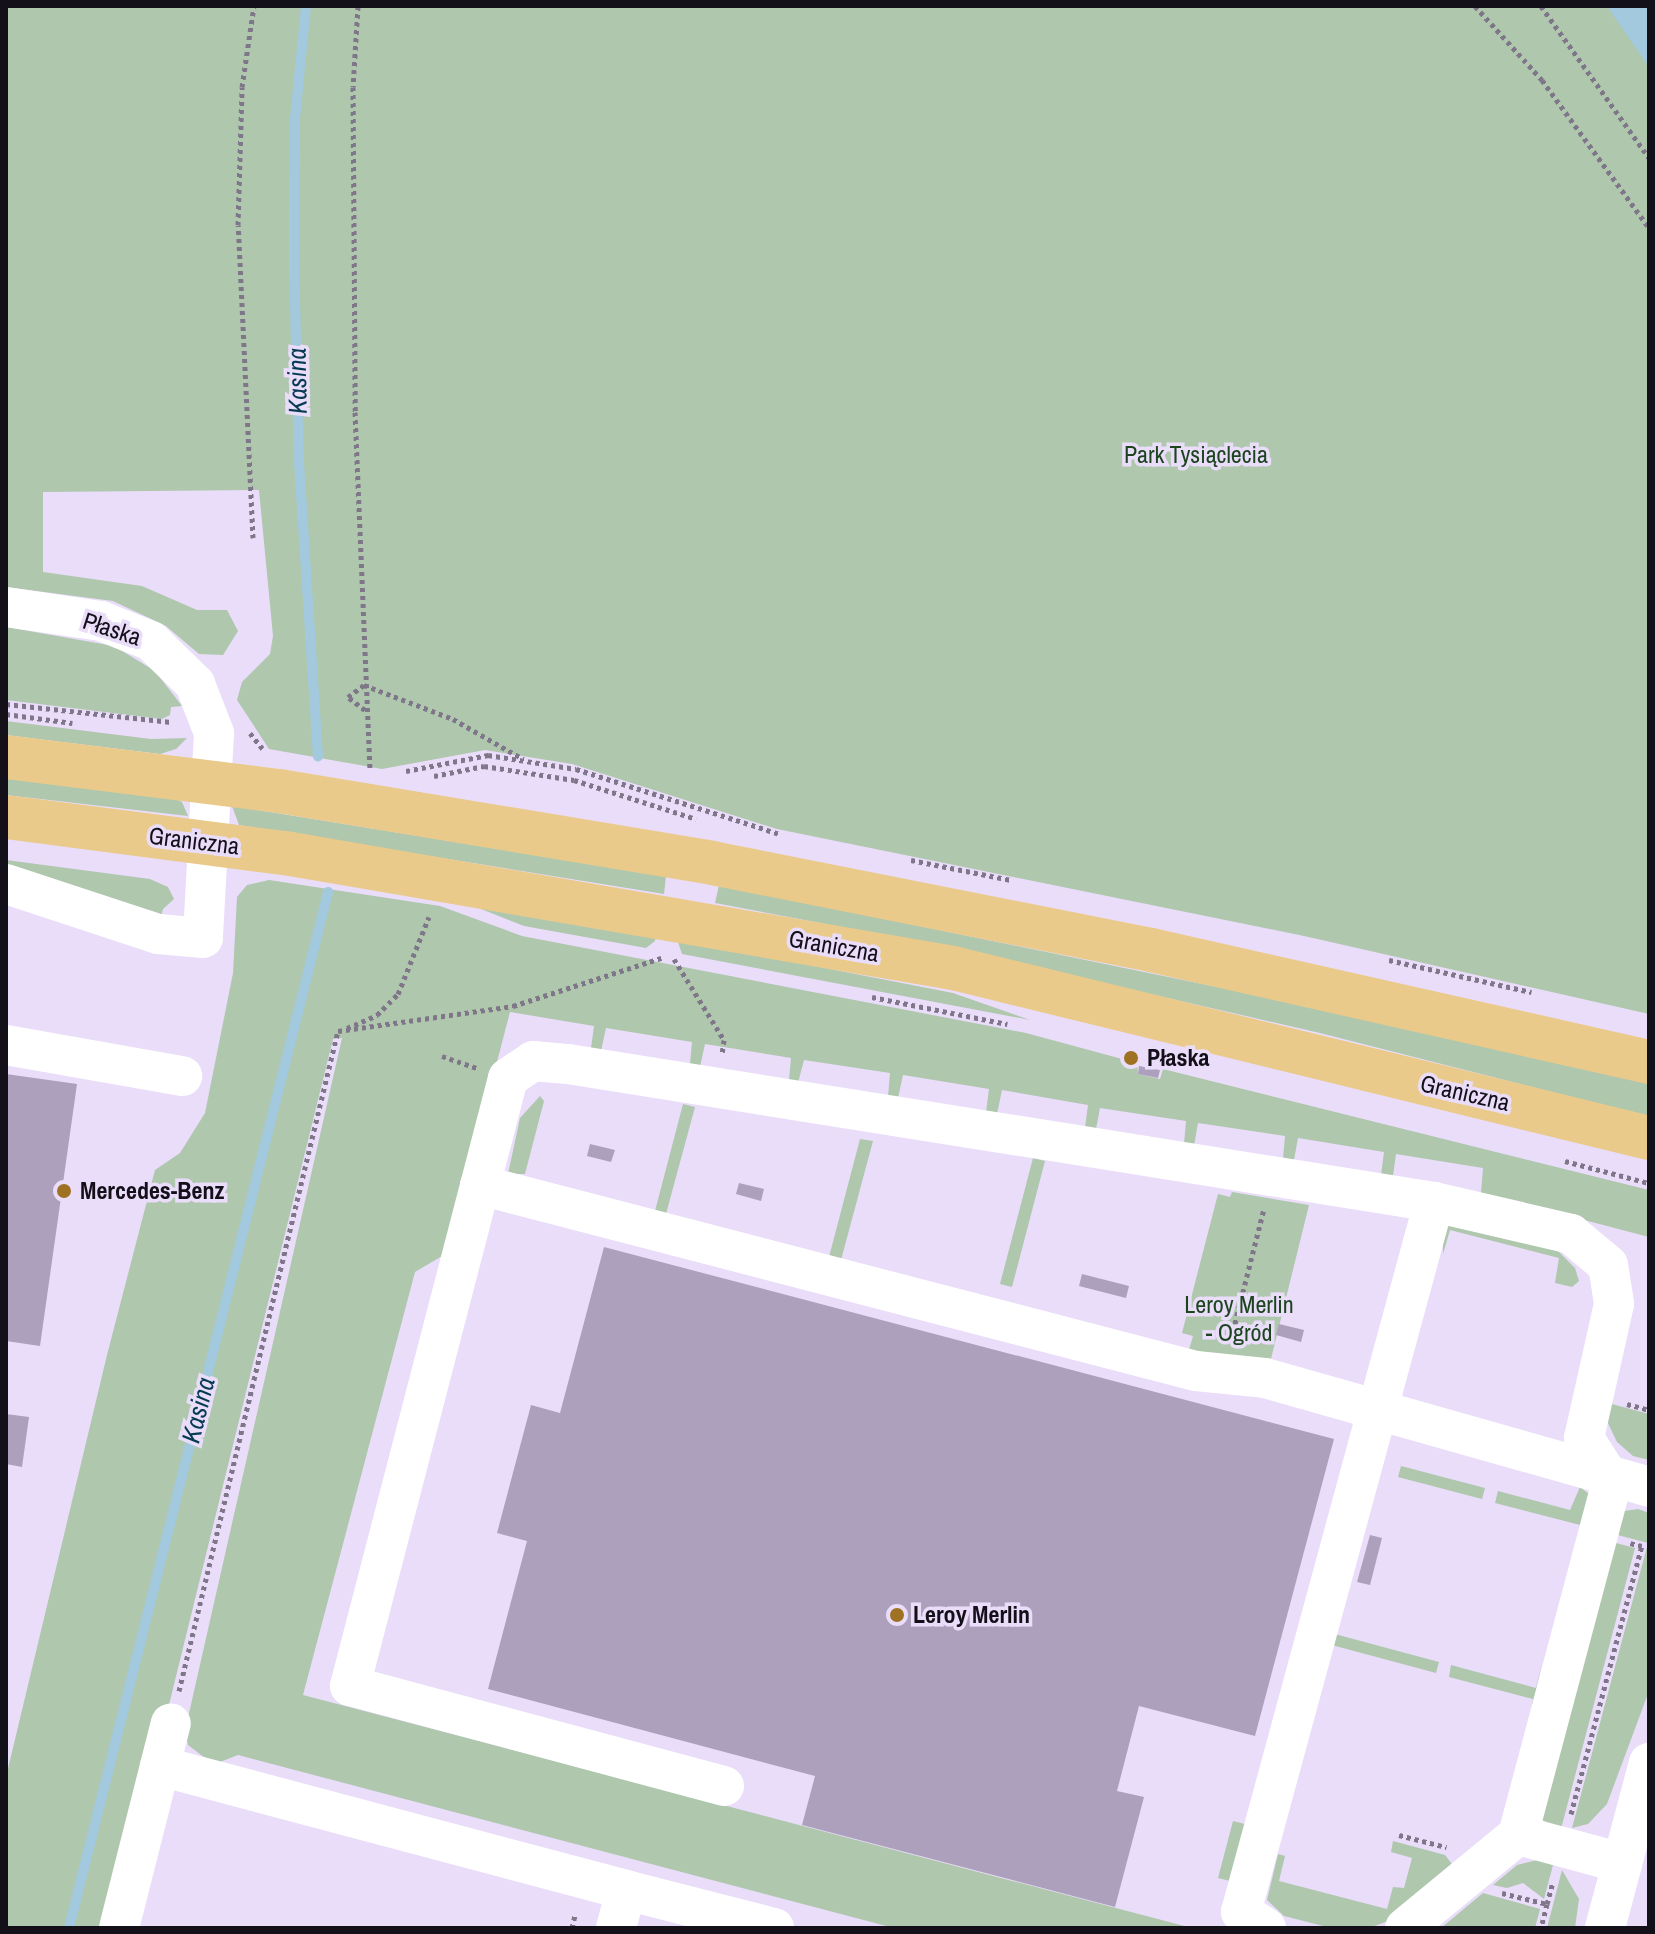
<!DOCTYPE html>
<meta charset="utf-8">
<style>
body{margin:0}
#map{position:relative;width:1655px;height:1934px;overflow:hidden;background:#eaddfa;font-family:"Archivo Narrow",sans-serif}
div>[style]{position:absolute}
.green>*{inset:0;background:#aec7ad}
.water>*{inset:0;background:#a3c9de}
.stream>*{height:10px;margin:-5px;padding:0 5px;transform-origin:5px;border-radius:5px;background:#a3c9de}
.building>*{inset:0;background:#aca0bc}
.path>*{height:5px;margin-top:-2.5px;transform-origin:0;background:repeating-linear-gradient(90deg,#7f7689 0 4px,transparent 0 8px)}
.minor>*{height:40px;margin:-20px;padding:0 20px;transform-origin:20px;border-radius:20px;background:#fff}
.major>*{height:44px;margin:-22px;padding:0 22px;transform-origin:22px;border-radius:22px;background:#eaca8b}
.dots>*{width:22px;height:22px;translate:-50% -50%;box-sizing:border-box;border:4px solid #eaddfa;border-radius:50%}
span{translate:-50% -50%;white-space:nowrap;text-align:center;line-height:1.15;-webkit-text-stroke:7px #eaddfa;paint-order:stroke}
.park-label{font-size:24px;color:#1c451e}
.street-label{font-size:24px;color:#141019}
.poi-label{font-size:24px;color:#141019;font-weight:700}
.left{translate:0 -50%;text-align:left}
.water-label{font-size:26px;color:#063b51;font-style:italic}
.frame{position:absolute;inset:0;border:8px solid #141019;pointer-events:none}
</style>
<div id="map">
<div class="green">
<div style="clip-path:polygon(6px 6px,1649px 6px,1649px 1014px,1304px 936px,777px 829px,572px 764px,485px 750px,382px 769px,269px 749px,237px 700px,242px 682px,270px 654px,273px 636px,259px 490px,43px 492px,43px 572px,142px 586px,197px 610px,227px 610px,238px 631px,223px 655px,199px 654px,166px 626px,113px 601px,6px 587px)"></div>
<div style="clip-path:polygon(6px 627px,114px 646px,155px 671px,182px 706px,171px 707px,170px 715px,162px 719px,6px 700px)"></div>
<div style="clip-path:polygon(6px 721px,151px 739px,187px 738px,176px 749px,160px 754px,6px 735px)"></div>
<div style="clip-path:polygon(6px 777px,171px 797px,182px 802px,188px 816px,6px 795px)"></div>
<div style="clip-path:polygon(232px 806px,666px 876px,664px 894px,239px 825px)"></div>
<div style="clip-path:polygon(6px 860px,150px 879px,168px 887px,174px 899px,163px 909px,160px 920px,6px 873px)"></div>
<div style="clip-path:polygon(269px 880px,440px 906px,522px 936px,1026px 1033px,1137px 1063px,1138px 1074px,1160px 1079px,1163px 1069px,1649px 1190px,1649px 1237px,1481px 1193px,1483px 1168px,1396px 1154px,1393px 1176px,1381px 1175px,1384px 1152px,1298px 1138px,1294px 1160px,1283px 1159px,1285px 1136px,1198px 1123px,1194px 1146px,1184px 1144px,1186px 1121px,1100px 1108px,1096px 1129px,1085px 1128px,1088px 1105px,1002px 1090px,997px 1114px,986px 1112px,989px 1089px,903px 1075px,898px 1098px,888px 1097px,890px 1073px,804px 1060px,798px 1083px,789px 1080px,791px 1058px,705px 1044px,700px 1067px,690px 1064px,692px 1042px,606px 1028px,601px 1051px,591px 1048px,594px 1026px,510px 1012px,447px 1253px,415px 1272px,303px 1695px,1192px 1928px,894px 1928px,238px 1755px,220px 1762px,205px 1758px,188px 1745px,185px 1731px,342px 1038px,333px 1039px,165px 1721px,108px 1928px,6px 1928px,6px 1777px,107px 1355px,155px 1170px,180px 1153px,205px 1113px,233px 973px,237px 897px,247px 885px)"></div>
<div style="clip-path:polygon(719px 885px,1329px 1010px,1649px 1084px,1649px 1117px,1320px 1033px,932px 944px,715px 903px)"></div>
<div style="clip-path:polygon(466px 903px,656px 935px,655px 941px,646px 948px,524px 926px)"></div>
<div style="clip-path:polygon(677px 939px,953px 993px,1030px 1020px,682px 954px)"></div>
<div style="clip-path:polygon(540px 1096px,544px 1101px,525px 1174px,508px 1174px,520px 1118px)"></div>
<div style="clip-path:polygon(683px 1104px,695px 1107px,666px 1214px,655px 1211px)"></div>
<div style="clip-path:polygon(860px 1139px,873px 1141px,841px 1260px,829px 1257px)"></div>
<div style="clip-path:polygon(1033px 1158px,1045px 1161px,1012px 1287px,1000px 1284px)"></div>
<div style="clip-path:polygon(1232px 1192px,1309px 1205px,1269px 1367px,1188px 1353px,1193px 1336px,1182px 1333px,1218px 1194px,1230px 1197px)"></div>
<div style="clip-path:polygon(1450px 1225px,1557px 1250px,1575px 1268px,1579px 1281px,1572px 1287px,1555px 1283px,1559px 1258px,1450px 1230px,1443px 1254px,1443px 1230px)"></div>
<div style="clip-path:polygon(1608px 1403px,1649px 1414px,1649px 1460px,1633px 1456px,1617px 1442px,1606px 1419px)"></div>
<div style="clip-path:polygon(1401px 1466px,1485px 1488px,1482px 1499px,1398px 1477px)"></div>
<div style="clip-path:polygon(1580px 1487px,1589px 1494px,1584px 1526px,1495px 1503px,1498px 1491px,1570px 1510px)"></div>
<div style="clip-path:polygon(1638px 1509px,1649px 1513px,1649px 1691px,1607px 1804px,1588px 1824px,1572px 1828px,1648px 1543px,1614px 1534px,1624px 1511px)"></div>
<div style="clip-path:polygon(1612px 1542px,1635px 1548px,1561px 1829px,1542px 1820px)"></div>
<div style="clip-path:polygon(1331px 1633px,1439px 1662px,1436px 1673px,1328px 1644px)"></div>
<div style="clip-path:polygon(1542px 1663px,1529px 1723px,1533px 1699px,1449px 1677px,1451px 1665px,1536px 1688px)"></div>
<div style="clip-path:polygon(1233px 1821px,1249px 1825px,1230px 1881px,1218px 1878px)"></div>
<div style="clip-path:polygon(1393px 1841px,1445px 1855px,1455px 1868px,1391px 1920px,1369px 1928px,1331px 1928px,1284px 1916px,1267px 1900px,1278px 1854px,1285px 1856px,1279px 1881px,1387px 1909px,1393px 1887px,1404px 1888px,1412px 1858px,1391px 1852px)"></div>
<div style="clip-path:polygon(1537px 1860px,1553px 1865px,1544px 1899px,1523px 1883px,1507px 1888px,1493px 1885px,1517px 1865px)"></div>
<div style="clip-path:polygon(1562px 1870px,1579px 1899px,1575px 1928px,1547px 1928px)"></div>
<div style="clip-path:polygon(1483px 1893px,1540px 1909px,1535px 1928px,1441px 1928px)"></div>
</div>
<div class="water">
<div style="clip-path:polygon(1607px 6px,1649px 6px,1649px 67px,1633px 44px)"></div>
</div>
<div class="stream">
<div style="left:306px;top:6px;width:113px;rotate:95.6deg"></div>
<div style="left:295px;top:118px;width:143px;rotate:90.4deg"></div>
<div style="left:294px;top:261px;width:202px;rotate:88.6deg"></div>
<div style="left:299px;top:463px;width:294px;rotate:86.3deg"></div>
<div style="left:69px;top:1928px;width:1068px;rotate:-75.96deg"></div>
</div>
<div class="building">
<div style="clip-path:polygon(1139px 1066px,1160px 1070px,1158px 1078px,1138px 1074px)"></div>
<div style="clip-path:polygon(6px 1074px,77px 1084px,40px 1346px,6px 1341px)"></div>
<div style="clip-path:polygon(590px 1144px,615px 1150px,611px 1162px,587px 1156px)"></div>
<div style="clip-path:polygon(739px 1183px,764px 1189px,761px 1201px,736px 1194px)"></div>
<div style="clip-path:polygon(604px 1247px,1334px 1439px,1255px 1736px,1139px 1706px,1117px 1791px,1144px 1797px,1115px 1907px,802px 1825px,815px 1776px,488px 1689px,527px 1541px,497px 1533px,531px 1405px,560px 1413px)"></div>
<div style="clip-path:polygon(1082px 1274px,1129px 1286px,1126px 1298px,1079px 1286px)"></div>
<div style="clip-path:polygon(1279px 1324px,1304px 1330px,1301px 1342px,1276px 1335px)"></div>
<div style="clip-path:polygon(6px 1414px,29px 1417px,22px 1467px,6px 1464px)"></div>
<div style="clip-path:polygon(1370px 1535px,1382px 1538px,1370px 1585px,1357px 1582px)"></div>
</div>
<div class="path">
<div style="left:358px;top:6px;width:81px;rotate:93.5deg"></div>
<div style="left:353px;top:87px;width:325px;rotate:89.6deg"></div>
<div style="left:355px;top:412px;width:357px;rotate:87.6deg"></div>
<div style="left:1475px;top:6px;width:100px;rotate:47.8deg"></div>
<div style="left:1542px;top:80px;width:183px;rotate:54.1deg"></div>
<div style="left:1541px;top:6px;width:186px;rotate:54.6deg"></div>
<div style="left:253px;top:538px;width:313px;rotate:-92.7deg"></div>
<div style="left:238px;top:225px;width:138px;rotate:-88.3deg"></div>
<div style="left:242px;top:87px;width:82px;rotate:-81.6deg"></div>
<div style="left:6px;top:704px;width:166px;rotate:6.2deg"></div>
<div style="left:365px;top:710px;width:21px;rotate:-143deg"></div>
<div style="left:348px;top:697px;width:20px;rotate:-37deg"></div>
<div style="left:364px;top:685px;width:95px;rotate:20.9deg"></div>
<div style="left:453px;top:719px;width:81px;rotate:29.7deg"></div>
<div style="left:6px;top:714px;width:67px;rotate:7.8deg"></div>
<div style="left:250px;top:733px;width:22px;rotate:51deg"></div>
<div style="left:406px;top:771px;width:84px;rotate:-11deg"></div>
<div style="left:488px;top:755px;width:89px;rotate:9deg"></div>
<div style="left:576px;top:769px;width:214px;rotate:17.7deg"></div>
<div style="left:434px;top:776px;width:51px;rotate:-11.3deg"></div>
<div style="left:484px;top:766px;width:91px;rotate:8.8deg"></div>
<div style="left:574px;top:780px;width:128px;rotate:17.7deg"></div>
<div style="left:911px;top:860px;width:102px;rotate:11.3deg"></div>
<div style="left:674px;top:959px;width:95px;rotate:58.3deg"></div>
<div style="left:724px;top:1040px;width:15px;rotate:98deg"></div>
<div style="left:1389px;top:960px;width:146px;rotate:12.7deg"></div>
<div style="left:872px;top:997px;width:138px;rotate:11.3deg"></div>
<div style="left:347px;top:1028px;width:33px;rotate:-23deg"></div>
<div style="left:377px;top:1015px;width:30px;rotate:-45deg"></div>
<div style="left:398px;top:994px;width:83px;rotate:-68.1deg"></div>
<div style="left:338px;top:1031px;width:177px;rotate:-8.1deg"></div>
<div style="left:513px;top:1006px;width:156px;rotate:-18deg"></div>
<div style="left:442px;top:1056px;width:37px;rotate:19deg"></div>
<div style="left:1565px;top:1161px;width:87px;rotate:14.7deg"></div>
<div style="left:1231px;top:1339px;width:134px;rotate:-75.8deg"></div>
<div style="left:1627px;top:1404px;width:23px;rotate:15deg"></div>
<div style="left:179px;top:1691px;width:679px;rotate:-76.46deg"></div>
<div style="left:1571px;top:1814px;width:277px;rotate:-75.2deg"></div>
<div style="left:1642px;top:1546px;width:12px;rotate:-166deg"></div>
<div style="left:1399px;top:1835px;width:49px;rotate:14.3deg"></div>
<div style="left:1502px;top:1893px;width:46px;rotate:13.7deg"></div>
<div style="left:1547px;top:1904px;width:25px;rotate:104deg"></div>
<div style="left:1547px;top:1904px;width:23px;rotate:-75deg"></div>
<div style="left:572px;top:1928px;width:13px;rotate:-77deg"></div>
</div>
<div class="minor">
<div style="left:6px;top:607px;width:96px;rotate:8.4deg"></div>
<div style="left:101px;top:621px;width:54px;rotate:21.8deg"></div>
<div style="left:151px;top:641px;width:62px;rotate:44.3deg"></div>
<div style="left:195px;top:684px;width:53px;rotate:68.8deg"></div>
<div style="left:214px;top:733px;width:205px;rotate:93.1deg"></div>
<div style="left:203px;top:938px;width:45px;rotate:-174.9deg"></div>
<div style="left:158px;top:934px;width:160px;rotate:-161.8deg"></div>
<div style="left:6px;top:1045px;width:179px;rotate:10deg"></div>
<div style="left:480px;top:1185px;width:740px;rotate:14.56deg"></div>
<div style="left:1196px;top:1371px;width:69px;rotate:5.8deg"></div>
<div style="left:1265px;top:1378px;width:399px;rotate:15.8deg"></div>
<div style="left:160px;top:1766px;width:482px;rotate:14.9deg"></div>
<div style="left:724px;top:1786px;width:387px;rotate:-165deg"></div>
<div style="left:350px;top:1686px;width:628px;rotate:-75.43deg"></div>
<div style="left:508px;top:1078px;width:30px;rotate:-34deg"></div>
<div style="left:533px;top:1061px;width:35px;rotate:5deg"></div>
<div style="left:568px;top:1064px;width:877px;rotate:9.05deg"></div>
<div style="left:1518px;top:1835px;width:108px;rotate:15.1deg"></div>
<div style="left:119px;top:1928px;width:211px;rotate:-75.8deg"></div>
<div style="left:616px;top:1928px;width:39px;rotate:-75deg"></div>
<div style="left:626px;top:1890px;width:153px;rotate:14.4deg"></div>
<div style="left:1266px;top:1928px;width:30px;rotate:-147deg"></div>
<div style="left:1241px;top:1912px;width:736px;rotate:-74.79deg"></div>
<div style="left:1434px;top:1202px;width:141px;rotate:13.1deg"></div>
<div style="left:1571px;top:1234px;width:48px;rotate:40deg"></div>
<div style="left:1608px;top:1265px;width:39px;rotate:81deg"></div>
<div style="left:1614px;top:1304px;width:137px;rotate:102.6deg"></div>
<div style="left:1584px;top:1438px;width:41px;rotate:57.8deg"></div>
<div style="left:1405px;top:1928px;width:146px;rotate:-39.5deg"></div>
<div style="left:1518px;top:1835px;width:370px;rotate:-75.1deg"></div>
<div style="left:1605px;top:1928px;width:171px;rotate:-75.1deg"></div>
</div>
<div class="major">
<div style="left:6px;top:757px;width:275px;rotate:7.1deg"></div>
<div style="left:279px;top:791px;width:439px;rotate:9.4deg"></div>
<div style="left:712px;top:863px;width:448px;rotate:11.2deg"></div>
<div style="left:1151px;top:950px;width:510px;rotate:12.67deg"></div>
<div style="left:6px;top:817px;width:281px;rotate:7.4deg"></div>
<div style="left:285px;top:853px;width:678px;rotate:9.77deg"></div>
<div style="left:953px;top:968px;width:716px;rotate:13.73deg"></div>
</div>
<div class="dots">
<div style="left:1131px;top:1058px;background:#9f7123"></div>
<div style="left:64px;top:1191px;background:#9f7123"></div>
<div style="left:897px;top:1615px;background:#9f7123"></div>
</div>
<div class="park-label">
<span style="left:1196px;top:455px">Park Tysiąclecia</span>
<span style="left:1239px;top:1319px">Leroy Merlin<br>- Ogród</span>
</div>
<div class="street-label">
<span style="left:112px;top:629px;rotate:18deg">Płaska</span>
<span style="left:194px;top:841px;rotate:7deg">Graniczna</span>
<span style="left:834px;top:946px;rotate:10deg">Graniczna</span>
<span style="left:1465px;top:1093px;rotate:13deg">Graniczna</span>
</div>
<div class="poi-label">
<span class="left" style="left:1147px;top:1058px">Płaska</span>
<span class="left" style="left:80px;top:1191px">Mercedes-Benz</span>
<span class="left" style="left:913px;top:1615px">Leroy Merlin</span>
</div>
<div class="water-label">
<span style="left:297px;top:381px;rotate:-91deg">Kasina</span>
<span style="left:198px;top:1410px;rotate:-76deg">Kasina</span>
</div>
<div class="frame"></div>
</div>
